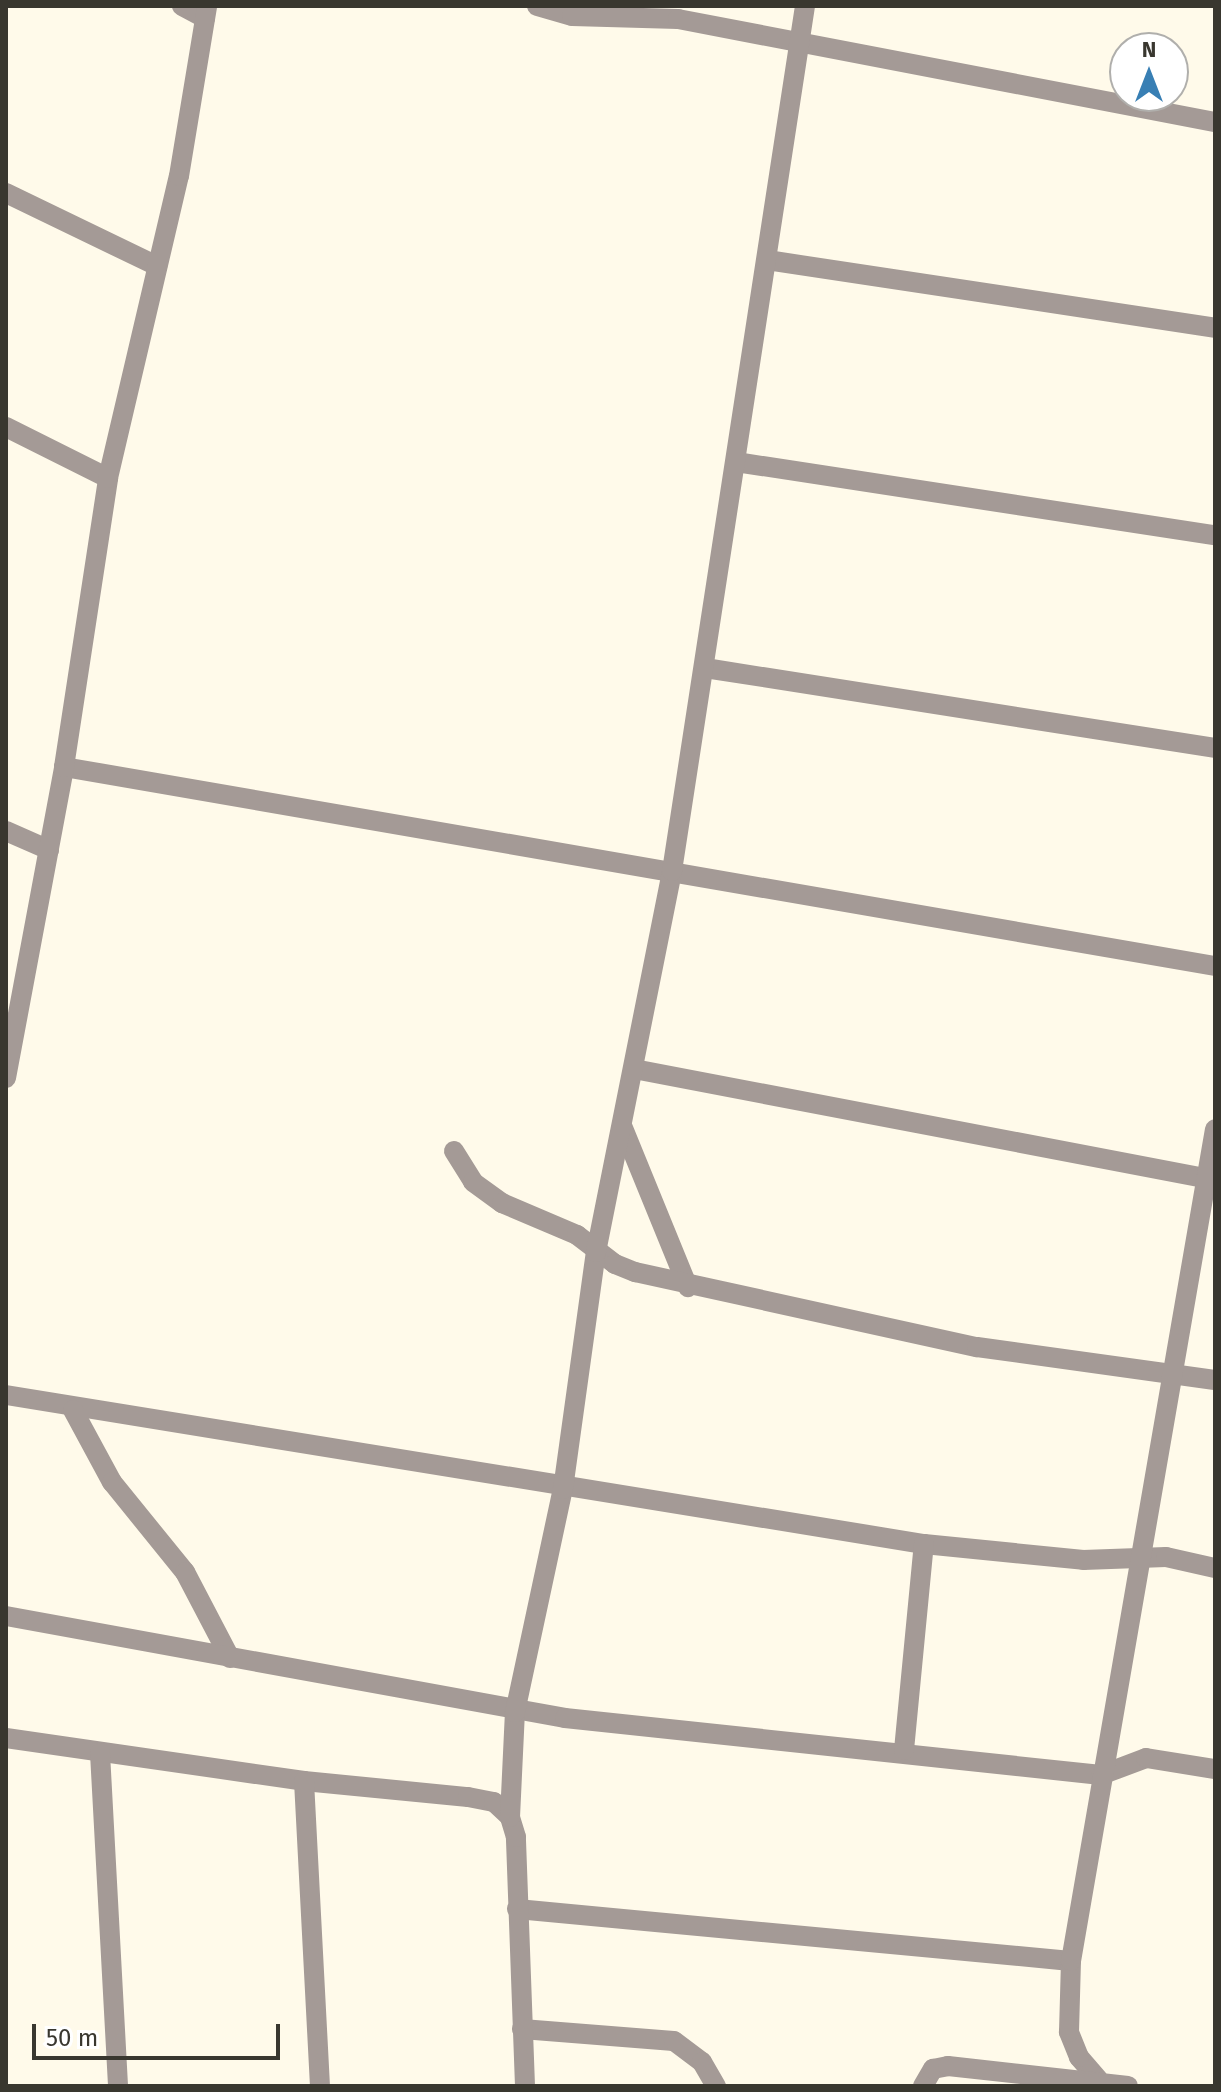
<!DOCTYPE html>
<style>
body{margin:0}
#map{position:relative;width:1221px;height:2092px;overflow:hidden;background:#fffaea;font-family:"Fira Sans",sans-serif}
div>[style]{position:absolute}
.minor>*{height:20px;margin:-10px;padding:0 10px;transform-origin:10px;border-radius:10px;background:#a49a96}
span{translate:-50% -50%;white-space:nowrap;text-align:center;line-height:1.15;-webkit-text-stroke:6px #fff;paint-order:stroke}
.frame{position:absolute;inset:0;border:8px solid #39372f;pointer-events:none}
.north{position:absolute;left:1109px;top:32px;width:80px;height:80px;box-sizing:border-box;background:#fff;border:2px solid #b0afac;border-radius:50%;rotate:0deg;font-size:22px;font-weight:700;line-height:32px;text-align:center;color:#39372f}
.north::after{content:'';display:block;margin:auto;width:28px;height:36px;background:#387fb4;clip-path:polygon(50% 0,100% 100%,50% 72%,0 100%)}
.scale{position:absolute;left:32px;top:2024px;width:248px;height:36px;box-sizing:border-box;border:4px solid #39372f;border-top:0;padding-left:10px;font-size:24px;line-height:28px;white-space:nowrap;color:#39372f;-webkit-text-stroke:6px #fff;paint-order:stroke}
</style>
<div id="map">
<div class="minor">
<div style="left:182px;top:6px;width:26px;rotate:28deg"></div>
<div style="left:537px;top:6px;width:36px;rotate:16deg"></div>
<div style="left:572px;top:16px;width:106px;rotate:1.6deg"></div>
<div style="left:678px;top:19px;width:547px;rotate:10.86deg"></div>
<div style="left:6px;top:193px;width:168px;rotate:25.8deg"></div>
<div style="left:767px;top:260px;width:453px;rotate:8.6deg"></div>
<div style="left:6px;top:427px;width:114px;rotate:26.6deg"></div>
<div style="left:736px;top:462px;width:485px;rotate:8.7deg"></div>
<div style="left:705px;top:668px;width:516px;rotate:8.91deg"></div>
<div style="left:64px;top:767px;width:1168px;rotate:9.81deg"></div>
<div style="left:6px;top:831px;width:47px;rotate:23.8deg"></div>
<div style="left:634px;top:1069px;width:592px;rotate:10.82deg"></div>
<div style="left:6px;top:1078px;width:316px;rotate:-79.4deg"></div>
<div style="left:64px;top:767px;width:292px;rotate:-81.3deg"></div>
<div style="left:108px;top:478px;width:310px;rotate:-76.8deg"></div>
<div style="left:179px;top:176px;width:172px;rotate:-80.6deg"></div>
<div style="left:623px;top:1128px;width:172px;rotate:67.8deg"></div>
<div style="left:454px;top:1151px;width:36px;rotate:58deg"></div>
<div style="left:473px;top:1182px;width:36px;rotate:36deg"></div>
<div style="left:502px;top:1203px;width:82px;rotate:23.1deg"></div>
<div style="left:577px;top:1235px;width:48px;rotate:37.3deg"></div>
<div style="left:615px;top:1264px;width:22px;rotate:22deg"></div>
<div style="left:635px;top:1272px;width:350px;rotate:12.4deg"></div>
<div style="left:977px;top:1347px;width:240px;rotate:7.9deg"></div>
<div style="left:6px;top:1395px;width:930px;rotate:9.22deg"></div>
<div style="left:924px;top:1544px;width:160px;rotate:5.7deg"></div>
<div style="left:1083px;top:1560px;width:83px;rotate:-2.1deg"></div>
<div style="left:1166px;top:1557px;width:50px;rotate:12.7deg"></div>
<div style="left:73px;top:1410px;width:82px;rotate:61.6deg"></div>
<div style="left:112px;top:1482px;width:116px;rotate:51deg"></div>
<div style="left:185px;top:1572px;width:97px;rotate:62.4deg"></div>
<div style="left:6px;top:1616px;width:568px;rotate:10.34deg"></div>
<div style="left:565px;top:1718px;width:539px;rotate:6.07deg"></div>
<div style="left:1101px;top:1775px;width:48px;rotate:-20.7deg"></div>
<div style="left:1146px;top:1758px;width:70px;rotate:9.1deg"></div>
<div style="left:6px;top:1738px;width:301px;rotate:8.2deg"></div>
<div style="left:304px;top:1781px;width:165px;rotate:5.6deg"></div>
<div style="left:468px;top:1797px;width:26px;rotate:11deg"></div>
<div style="left:494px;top:1802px;width:22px;rotate:43deg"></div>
<div style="left:904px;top:1750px;width:207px;rotate:-84.5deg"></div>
<div style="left:100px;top:1753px;width:333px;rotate:86.9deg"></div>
<div style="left:304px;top:1781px;width:305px;rotate:87deg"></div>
<div style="left:517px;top:1909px;width:556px;rotate:5.36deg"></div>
<div style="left:522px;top:2029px;width:152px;rotate:4.5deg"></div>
<div style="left:674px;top:2041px;width:35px;rotate:37deg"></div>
<div style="left:702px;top:2062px;width:28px;rotate:60deg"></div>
<div style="left:1098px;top:2079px;width:29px;rotate:-131deg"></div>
<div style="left:1079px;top:2057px;width:27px;rotate:-112deg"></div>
<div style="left:1069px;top:2032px;width:71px;rotate:-88.4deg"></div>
<div style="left:1071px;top:1961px;width:844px;rotate:-80.18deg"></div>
<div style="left:525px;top:2086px;width:249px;rotate:-92.1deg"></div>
<div style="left:516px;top:1837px;width:21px;rotate:-107deg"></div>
<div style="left:510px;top:1817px;width:105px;rotate:-87.3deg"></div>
<div style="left:515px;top:1712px;width:228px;rotate:-77.9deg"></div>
<div style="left:563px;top:1489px;width:239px;rotate:-82.1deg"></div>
<div style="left:596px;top:1252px;width:389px;rotate:-78.7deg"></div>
<div style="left:672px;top:871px;width:875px;rotate:-81.26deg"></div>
<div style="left:923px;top:2086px;width:20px;rotate:-60deg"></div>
<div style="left:933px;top:2069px;width:15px;rotate:-11deg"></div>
<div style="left:948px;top:2066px;width:181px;rotate:6.3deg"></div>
</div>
<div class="frame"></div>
<div class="north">N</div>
<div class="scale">50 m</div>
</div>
